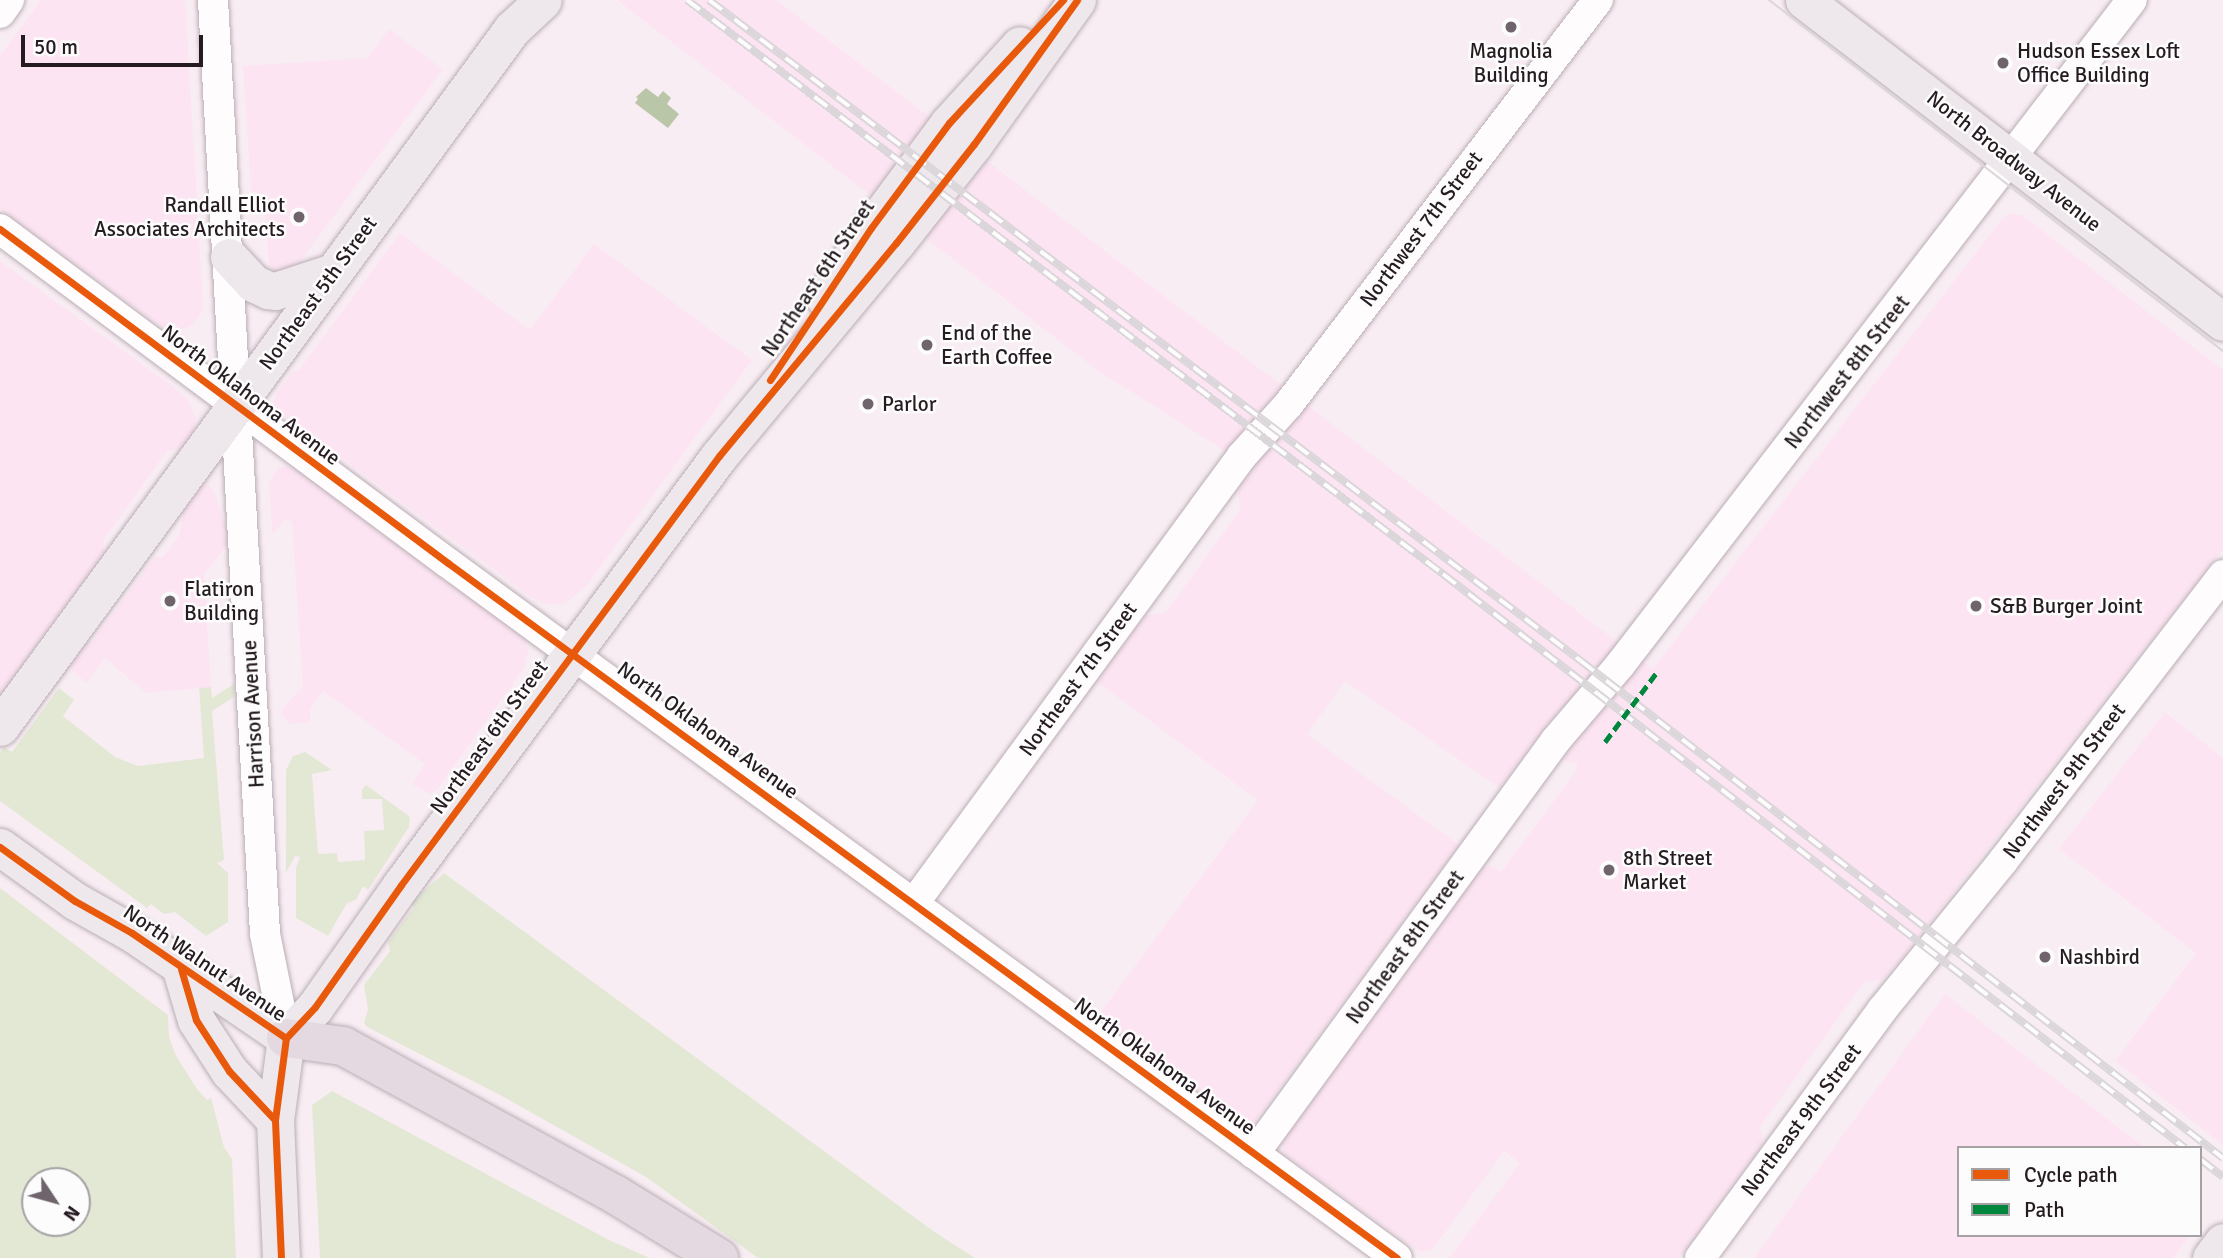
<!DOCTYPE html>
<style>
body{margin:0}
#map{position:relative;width:2223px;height:1258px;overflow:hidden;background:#f9edf4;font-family:Signika,sans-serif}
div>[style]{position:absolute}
.built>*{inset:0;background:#fce4f2}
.green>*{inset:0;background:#e3e8d5}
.water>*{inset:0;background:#bac6a8}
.roads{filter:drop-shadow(0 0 2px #b9aeb4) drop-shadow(0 0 2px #b9aeb4)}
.minor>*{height:30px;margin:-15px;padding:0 15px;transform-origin:15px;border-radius:15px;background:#fefcfd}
.major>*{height:37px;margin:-18.5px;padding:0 18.5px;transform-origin:18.5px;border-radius:18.5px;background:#eee8ec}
.highway>*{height:38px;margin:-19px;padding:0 19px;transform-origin:19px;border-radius:19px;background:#e4d9e0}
.tram>*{height:2px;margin:-1px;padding:0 1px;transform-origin:1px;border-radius:1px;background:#dad6d9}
.rail>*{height:8px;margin-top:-4px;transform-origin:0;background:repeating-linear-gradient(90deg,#fcfcfc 0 16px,#dad6d9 0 32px);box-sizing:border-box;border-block:2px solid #dad6d9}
.quiet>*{height:5px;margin-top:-2.5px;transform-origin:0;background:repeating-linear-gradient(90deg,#00873e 0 10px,transparent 0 15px)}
.cycleway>*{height:7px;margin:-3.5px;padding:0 3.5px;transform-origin:3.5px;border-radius:3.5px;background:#e8590c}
.dots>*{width:19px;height:19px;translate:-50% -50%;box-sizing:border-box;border:4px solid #fcfcfc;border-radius:50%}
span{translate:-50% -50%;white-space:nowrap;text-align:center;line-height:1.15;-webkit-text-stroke:5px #fcfcfc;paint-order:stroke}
.poi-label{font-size:21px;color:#251b21}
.left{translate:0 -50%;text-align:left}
.right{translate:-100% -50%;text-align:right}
.street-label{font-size:21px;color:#251b21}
.legend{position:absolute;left:1957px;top:1146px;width:245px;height:91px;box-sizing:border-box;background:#fcfcfc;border:2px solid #a6a2a4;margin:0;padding:9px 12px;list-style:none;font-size:21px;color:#251b21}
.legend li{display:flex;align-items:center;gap:14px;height:35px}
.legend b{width:35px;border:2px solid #a6a2a4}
.north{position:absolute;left:21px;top:1167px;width:70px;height:70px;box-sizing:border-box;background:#fcfcfc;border:2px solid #a6a2a4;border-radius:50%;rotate:126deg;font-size:19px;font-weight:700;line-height:28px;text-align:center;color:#251b21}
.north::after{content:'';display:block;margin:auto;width:24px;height:32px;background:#6f646b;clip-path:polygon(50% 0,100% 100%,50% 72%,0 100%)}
.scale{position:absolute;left:21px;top:35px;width:182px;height:32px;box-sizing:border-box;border:4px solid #251b21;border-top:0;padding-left:9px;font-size:21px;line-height:24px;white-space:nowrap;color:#251b21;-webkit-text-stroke:5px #fcfcfc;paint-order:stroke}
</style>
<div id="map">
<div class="built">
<div style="clip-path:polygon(41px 0,185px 0,203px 304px,200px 315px,191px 326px,176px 331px,162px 327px,0 209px,0 56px)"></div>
<div style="clip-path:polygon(617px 0,776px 0,1653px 669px,2003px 218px,2009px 214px,2022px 215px,2223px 370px,2223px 549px,1898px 963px,1881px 980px,1864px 982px,1760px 1127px,1763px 1144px,1679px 1258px,1449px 1258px,1520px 1163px,1504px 1151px,1433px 1249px,1420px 1252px,1284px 1154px,1282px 1141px,1483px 867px,1491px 866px,1501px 872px,1576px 771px,1577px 763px,1562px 760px,1589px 726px,1562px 706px,1500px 788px,1345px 681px,1307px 734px,1459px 845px,1253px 1124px,1242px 1123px,1098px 1016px,1258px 800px,1097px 682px,1145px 616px,1166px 612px,1240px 510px,1238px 488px,1254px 469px,1097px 370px)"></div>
<div style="clip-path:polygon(389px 29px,443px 69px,290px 275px,281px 277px,269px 266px,264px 195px,251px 191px,243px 66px,367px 58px)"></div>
<div style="clip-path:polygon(400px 233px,530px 330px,594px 244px,752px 360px,584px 589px,564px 604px,544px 604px,531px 597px,272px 407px,277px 392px,292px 372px,299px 370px)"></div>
<div style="clip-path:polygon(0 261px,183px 394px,189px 401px,196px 419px,192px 437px,182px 449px,167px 451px,103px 541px,105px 558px,0 700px)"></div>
<div style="clip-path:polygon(294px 466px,521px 631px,526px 639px,528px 654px,524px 668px,437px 790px,430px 794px,412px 784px,425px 764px,323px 691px,310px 708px,310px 722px,290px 724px,282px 715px,282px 709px,303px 686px,292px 523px,286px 518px,274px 534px,272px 532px,269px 481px,279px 467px)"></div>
<div style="clip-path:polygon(200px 484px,209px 485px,214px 491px,227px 530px,228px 545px,204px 574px,211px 687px,146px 693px,105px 658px,86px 683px,67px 665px,84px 640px,92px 642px,155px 557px,163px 557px,179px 535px,185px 502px)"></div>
<div style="clip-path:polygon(2165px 712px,2223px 758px,2223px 1145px,2115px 1061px,2196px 953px,2059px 849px)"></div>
<div style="clip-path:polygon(1945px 994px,2145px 1148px,1959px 1148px,1959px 1235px,2190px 1235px,2173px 1258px,1754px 1258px)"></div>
</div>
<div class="green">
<div style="clip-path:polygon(234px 684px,234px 697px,212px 711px,224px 860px,217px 863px,228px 873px,228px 922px,206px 936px,175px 912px,164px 914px,151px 904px,147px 908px,0 801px,0 753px,4px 747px,12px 752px,59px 688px,74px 700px,63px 716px,115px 757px,138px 766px,204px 758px,199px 688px,211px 687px,212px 698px)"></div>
<div style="clip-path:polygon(305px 752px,332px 770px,312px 774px,318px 854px,337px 853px,338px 862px,365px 860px,364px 831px,384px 830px,382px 799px,362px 799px,362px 790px,366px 785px,409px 816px,410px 820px,409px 827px,368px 890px,363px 886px,356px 900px,347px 903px,328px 936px,296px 918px,296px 868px,300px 857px,295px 856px,286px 873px,286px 770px,293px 756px)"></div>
<div style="clip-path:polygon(444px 873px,936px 1233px,975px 1258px,758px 1258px,646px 1177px,500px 1095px,367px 1027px,364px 1023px,368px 1009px,364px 985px,390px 951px,388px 942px,414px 907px,410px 903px)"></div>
<div style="clip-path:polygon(evenodd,0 888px,168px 1015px,169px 1037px,176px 1056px,197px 1089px,207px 1100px,211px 1098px,224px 1147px,232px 1159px,236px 1258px,0 1258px,0 888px,35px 1181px,77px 1181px,77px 1223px,35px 1223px,35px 1181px)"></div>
<div style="clip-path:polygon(332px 1091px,609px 1240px,650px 1258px,320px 1258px,312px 1105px)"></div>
</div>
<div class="water">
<div style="clip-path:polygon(646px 88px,658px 97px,663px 91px,671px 98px,667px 104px,679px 114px,668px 128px,635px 103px,638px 99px,636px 97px)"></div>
</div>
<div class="roads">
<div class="minor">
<div style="left:213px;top:0;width:935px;rotate:86.81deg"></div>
<div style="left:265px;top:934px;width:106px;rotate:78.6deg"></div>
<div style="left:0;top:13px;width:16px;rotate:-55deg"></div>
<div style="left:0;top:229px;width:559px;rotate:36.71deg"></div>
<div style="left:448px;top:563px;width:1176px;rotate:36.22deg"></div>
<div style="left:914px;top:903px;width:554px;rotate:-53.73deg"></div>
<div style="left:1242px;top:456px;width:69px;rotate:-48deg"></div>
<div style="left:1288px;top:405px;width:510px;rotate:-52.57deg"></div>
<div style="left:1254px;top:1154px;width:512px;rotate:-53.89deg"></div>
<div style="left:1556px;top:740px;width:99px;rotate:-49.5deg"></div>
<div style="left:1620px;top:665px;width:839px;rotate:-52.41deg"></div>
<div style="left:1700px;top:1258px;width:308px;rotate:-53.7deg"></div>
<div style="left:1882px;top:1010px;width:192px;rotate:-50.9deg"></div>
<div style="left:2003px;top:861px;width:361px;rotate:-52.4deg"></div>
</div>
<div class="major">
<div style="left:1804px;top:0;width:528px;rotate:37.54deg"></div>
<div style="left:229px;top:257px;width:35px;rotate:47deg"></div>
<div style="left:253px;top:283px;width:17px;rotate:25deg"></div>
<div style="left:268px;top:290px;width:7px;rotate:8deg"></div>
<div style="left:275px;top:291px;width:61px;rotate:-18.1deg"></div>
<div style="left:824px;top:297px;width:83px;rotate:-55.7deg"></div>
<div style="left:871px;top:228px;width:131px;rotate:-53.4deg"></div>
<div style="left:949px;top:123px;width:105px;rotate:-47.7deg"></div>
<div style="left:0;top:727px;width:866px;rotate:-53.74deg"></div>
<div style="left:512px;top:29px;width:42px;rotate:-43.1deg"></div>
<div style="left:0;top:847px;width:92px;rotate:35.8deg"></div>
<div style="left:75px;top:901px;width:65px;rotate:29.3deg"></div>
<div style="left:132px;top:933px;width:186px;rotate:34.3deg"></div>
<div style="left:181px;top:969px;width:53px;rotate:73.6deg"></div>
<div style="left:196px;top:1020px;width:61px;rotate:57.1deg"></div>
<div style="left:229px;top:1071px;width:67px;rotate:46.8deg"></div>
<div style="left:286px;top:1038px;width:42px;rotate:-46.9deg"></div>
<div style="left:315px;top:1007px;width:149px;rotate:-54.8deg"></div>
<div style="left:401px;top:885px;width:534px;rotate:-53.45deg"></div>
<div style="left:719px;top:456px;width:277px;rotate:-50.3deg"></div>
<div style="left:896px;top:243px;width:126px;rotate:-51.8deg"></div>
<div style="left:974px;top:144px;width:177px;rotate:-54.4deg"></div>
<div style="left:281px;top:1258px;width:138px;rotate:-92.5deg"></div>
<div style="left:275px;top:1120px;width:83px;rotate:-82.4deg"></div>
<div style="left:2211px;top:1258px;width:20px;rotate:-53deg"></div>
</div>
<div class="highway">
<div style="left:286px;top:1038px;width:58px;rotate:8deg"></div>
<div style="left:343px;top:1046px;width:311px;rotate:28.6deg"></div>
<div style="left:616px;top:1195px;width:121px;rotate:31.5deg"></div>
</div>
</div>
<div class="tram">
<div style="left:1769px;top:0;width:574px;rotate:37.71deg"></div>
</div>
<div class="rail">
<div style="left:687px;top:0;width:949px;rotate:37.21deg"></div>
<div style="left:1443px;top:574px;width:938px;rotate:37.72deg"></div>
<div style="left:709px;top:0;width:1094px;rotate:37.16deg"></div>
<div style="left:1581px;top:661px;width:812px;rotate:37.75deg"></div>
<div style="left:2200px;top:1159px;width:29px;rotate:38deg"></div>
</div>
<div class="quiet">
<div style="left:1605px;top:742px;width:87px;rotate:-53.4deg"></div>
</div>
<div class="cycleway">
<div style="left:0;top:229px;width:559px;rotate:36.71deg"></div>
<div style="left:448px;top:563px;width:1176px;rotate:36.22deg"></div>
<div style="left:770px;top:380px;width:182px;rotate:-56.4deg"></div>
<div style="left:871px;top:228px;width:131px;rotate:-53.4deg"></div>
<div style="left:949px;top:123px;width:168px;rotate:-47.2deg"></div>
<div style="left:0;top:847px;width:92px;rotate:35.8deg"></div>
<div style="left:75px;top:901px;width:65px;rotate:29.3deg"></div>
<div style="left:132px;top:933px;width:186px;rotate:34.3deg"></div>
<div style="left:181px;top:969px;width:53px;rotate:73.6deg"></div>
<div style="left:196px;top:1020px;width:61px;rotate:57.1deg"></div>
<div style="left:229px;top:1071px;width:67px;rotate:46.8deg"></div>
<div style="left:286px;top:1038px;width:42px;rotate:-46.9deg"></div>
<div style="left:315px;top:1007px;width:149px;rotate:-54.8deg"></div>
<div style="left:401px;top:885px;width:534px;rotate:-53.45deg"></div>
<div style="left:719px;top:456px;width:277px;rotate:-50.3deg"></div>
<div style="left:896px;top:243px;width:126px;rotate:-51.8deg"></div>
<div style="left:974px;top:144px;width:177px;rotate:-54.4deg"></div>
<div style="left:281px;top:1258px;width:138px;rotate:-92.5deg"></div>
<div style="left:275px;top:1120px;width:83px;rotate:-82.4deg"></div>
</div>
<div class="dots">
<div style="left:1511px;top:27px;background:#6f646b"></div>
<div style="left:2003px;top:63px;background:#6f646b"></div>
<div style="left:299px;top:217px;background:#6f646b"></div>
<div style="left:927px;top:345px;background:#6f646b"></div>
<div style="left:868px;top:404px;background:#6f646b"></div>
<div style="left:170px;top:601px;background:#6f646b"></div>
<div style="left:1976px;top:606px;background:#6f646b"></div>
<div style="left:1609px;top:870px;background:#6f646b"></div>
<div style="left:2045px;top:957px;background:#6f646b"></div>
</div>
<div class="poi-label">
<span style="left:1511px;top:63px">Magnolia<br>Building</span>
<span class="left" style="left:2017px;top:63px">Hudson Essex Loft<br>Office Building</span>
<span class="right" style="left:285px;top:217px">Randall Elliot<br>Associates Architects</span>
<span class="left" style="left:941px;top:345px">End of the<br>Earth Coffee</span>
<span class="left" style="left:882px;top:404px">Parlor</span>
<span class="left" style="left:184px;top:601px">Flatiron<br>Building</span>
<span class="left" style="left:1990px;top:606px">S&amp;B Burger Joint</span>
<span class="left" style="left:1623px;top:870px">8th Street<br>Market</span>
<span class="left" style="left:2059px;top:957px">Nashbird</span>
</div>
<div class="street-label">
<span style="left:2014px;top:161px;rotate:38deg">North Broadway Avenue</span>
<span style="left:1421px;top:229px;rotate:-53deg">Northwest 7th Street</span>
<span style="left:818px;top:278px;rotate:-56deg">Northeast 6th Street</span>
<span style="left:318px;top:293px;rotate:-54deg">Northeast 5th Street</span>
<span style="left:1847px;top:372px;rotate:-52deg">Northwest 8th Street</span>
<span style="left:251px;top:395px;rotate:37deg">North Oklahoma Avenue</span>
<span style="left:1078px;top:679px;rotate:-54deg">Northeast 7th Street</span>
<span style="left:253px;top:714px;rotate:-93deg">Harrison Avenue</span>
<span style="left:708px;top:730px;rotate:36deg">North Oklahoma Avenue</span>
<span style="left:489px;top:737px;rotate:-54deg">Northeast 6th Street</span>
<span style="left:2064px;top:781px;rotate:-53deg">Northwest 9th Street</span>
<span style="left:1405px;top:947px;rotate:-54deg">Northeast 8th Street</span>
<span style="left:205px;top:963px;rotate:34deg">North Walnut Avenue</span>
<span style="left:1165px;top:1066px;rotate:36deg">North Oklahoma Avenue</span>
<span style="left:1801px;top:1120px;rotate:-53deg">Northeast 9th Street</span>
</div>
<ul class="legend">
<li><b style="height:9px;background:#e8590c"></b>Cycle path</li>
<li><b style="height:9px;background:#00873e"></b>Path</li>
</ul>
<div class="north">N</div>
<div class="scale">50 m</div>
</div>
